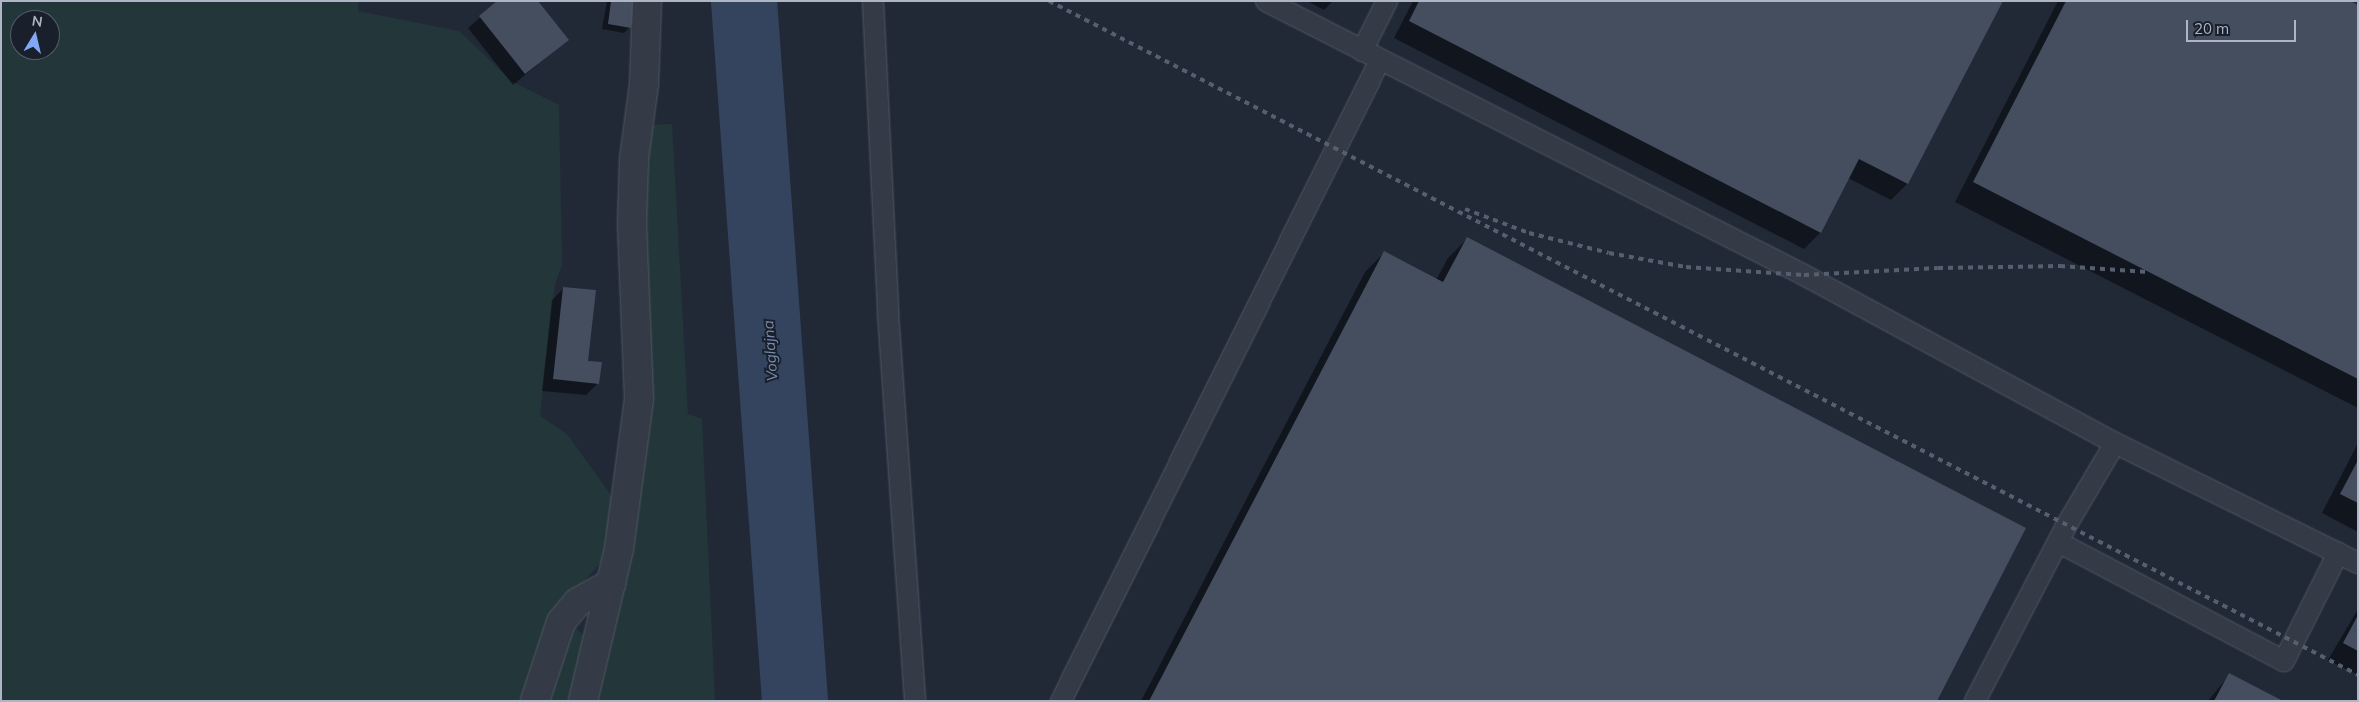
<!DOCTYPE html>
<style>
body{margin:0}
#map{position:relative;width:2359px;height:702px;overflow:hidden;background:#212937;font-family:Mulish,sans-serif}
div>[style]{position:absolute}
.green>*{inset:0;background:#233639}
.shadow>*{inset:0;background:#0007}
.river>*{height:66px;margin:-33px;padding:0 33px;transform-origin:33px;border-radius:33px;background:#34445e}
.building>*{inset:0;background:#444e5f}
.roads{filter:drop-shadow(0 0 1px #515865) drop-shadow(0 0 1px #515865)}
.service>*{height:20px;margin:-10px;padding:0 10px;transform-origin:10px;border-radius:10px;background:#343b47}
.minor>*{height:28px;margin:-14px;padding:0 14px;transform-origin:14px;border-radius:14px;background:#343b47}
.rail>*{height:4px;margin-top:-2px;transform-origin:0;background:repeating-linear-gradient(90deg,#565f6f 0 5px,transparent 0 10px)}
span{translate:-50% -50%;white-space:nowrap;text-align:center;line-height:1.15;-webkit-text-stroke:4px #19202c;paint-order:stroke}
.water-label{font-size:15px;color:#768bac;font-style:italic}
.frame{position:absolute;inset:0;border:2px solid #aeb5c4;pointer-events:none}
.north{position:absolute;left:10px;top:10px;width:50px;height:50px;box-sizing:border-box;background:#19202c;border:1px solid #555c69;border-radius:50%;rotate:9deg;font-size:14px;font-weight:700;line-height:20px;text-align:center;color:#aeb5c4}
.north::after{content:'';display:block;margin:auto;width:18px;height:22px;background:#82a8f5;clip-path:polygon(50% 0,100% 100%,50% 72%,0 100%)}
.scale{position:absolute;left:2186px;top:20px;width:110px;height:22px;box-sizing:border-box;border:2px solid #aeb5c4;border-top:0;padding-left:6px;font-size:15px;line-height:18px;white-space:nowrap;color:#aeb5c4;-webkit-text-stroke:4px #19202c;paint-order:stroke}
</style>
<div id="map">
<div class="green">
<div style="clip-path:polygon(evenodd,1px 1px,359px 1px,358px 11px,459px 31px,513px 82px,559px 105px,562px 265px,555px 284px,540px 416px,567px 434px,616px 502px,607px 555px,556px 614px,529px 701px,1px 701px,1px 1px,20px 20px,50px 20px,50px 50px,20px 50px,20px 20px)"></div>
<div style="clip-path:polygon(672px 124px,688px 414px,702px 419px,715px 701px,588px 701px,627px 548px,643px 125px)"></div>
<div style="clip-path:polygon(569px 627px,576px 628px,584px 636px,570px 701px,542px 701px)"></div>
</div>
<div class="shadow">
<div style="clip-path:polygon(499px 1px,567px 40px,513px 85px,468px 28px)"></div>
<div style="clip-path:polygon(607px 1px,633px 1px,630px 27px,624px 33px,602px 29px)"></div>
<div style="clip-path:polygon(1307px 1px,1333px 1px,1324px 10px)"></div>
<div style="clip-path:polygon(1413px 1px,2002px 1px,1907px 184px,1891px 200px,1848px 178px,1820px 233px,1804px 249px,1394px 38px)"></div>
<div style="clip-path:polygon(2058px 1px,2347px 1px,2358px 7px,2358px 408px,1955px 202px)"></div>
<div style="clip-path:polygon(1468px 238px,1935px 701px,1141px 701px,1365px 272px,1385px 252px,1436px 280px,1448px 258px)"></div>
<div style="clip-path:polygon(564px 288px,587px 362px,598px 383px,586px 395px,542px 391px,552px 300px)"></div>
<div style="clip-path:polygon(2358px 443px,2358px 532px,2322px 513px)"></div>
<div style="clip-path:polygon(2358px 609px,2358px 675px,2328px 660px)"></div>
<div style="clip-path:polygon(2230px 674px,2280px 701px,2208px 701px)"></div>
</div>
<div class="river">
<div style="left:744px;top:1px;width:702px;rotate:85.83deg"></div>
</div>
<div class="building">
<div style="clip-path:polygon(497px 1px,538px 1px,569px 40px,525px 74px,479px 16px)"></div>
<div style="clip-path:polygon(611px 1px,635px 1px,631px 28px,608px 24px)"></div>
<div style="clip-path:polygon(1419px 1px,2003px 1px,1908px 184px,1859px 159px,1821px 233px,1409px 21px)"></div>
<div style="clip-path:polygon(2066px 1px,2350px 1px,2358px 5px,2358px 379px,1973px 182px)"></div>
<div style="clip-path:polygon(1467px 237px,2026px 528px,1937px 701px,1149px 701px,1384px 251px,1443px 282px)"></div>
<div style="clip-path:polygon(563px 287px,596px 290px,588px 361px,602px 362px,599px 384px,553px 379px)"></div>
<div style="clip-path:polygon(2358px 460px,2358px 503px,2340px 494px)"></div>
<div style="clip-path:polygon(2358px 615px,2358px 651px,2343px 643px)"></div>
<div style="clip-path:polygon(2229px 673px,2283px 701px,2214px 701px)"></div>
</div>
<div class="roads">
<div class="service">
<div style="left:873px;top:1px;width:312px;rotate:87.2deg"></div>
<div style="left:888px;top:313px;width:389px;rotate:86deg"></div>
<div style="left:1266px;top:1px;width:604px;rotate:26.99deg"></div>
<div style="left:1804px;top:275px;width:353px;rotate:28.4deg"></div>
<div style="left:2115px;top:443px;width:271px;rotate:26.3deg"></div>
<div style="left:1362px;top:51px;width:56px;rotate:-63.4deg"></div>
<div style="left:2058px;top:542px;width:255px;rotate:27.8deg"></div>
<div style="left:2284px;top:661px;width:121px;rotate:-63.4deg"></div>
<div style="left:1061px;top:701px;width:716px;rotate:-63.54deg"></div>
<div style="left:1975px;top:701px;width:197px;rotate:-62.5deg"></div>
<div style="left:2066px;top:526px;width:96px;rotate:-59.4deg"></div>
</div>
<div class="minor">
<div style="left:535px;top:701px;width:83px;rotate:-71.8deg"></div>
<div style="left:561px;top:622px;width:26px;rotate:-50deg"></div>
<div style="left:578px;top:602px;width:38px;rotate:-29deg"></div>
<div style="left:583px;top:701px;width:156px;rotate:-76.7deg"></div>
<div style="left:619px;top:549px;width:151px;rotate:-82.4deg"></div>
<div style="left:639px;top:399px;width:175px;rotate:-92.3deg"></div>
<div style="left:632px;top:224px;width:65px;rotate:-88.2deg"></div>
<div style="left:634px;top:159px;width:76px;rotate:-82.4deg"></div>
<div style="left:644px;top:84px;width:83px;rotate:-87.9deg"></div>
</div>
</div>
<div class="rail">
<div style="left:1049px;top:1px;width:1472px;rotate:27.24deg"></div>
<div style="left:1465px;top:209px;width:68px;rotate:20.6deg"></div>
<div style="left:1529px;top:233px;width:82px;rotate:14deg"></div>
<div style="left:1609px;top:253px;width:78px;rotate:10.3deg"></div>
<div style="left:1686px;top:267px;width:118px;rotate:3.9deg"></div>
<div style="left:1804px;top:275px;width:134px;rotate:-3deg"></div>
<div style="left:1938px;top:268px;width:122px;rotate:-0.9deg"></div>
<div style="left:2060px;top:266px;width:88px;rotate:3.9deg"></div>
</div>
<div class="water-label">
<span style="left:770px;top:351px;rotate:-94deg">Voglajna</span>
</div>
<div class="frame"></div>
<div class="north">N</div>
<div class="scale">20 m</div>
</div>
